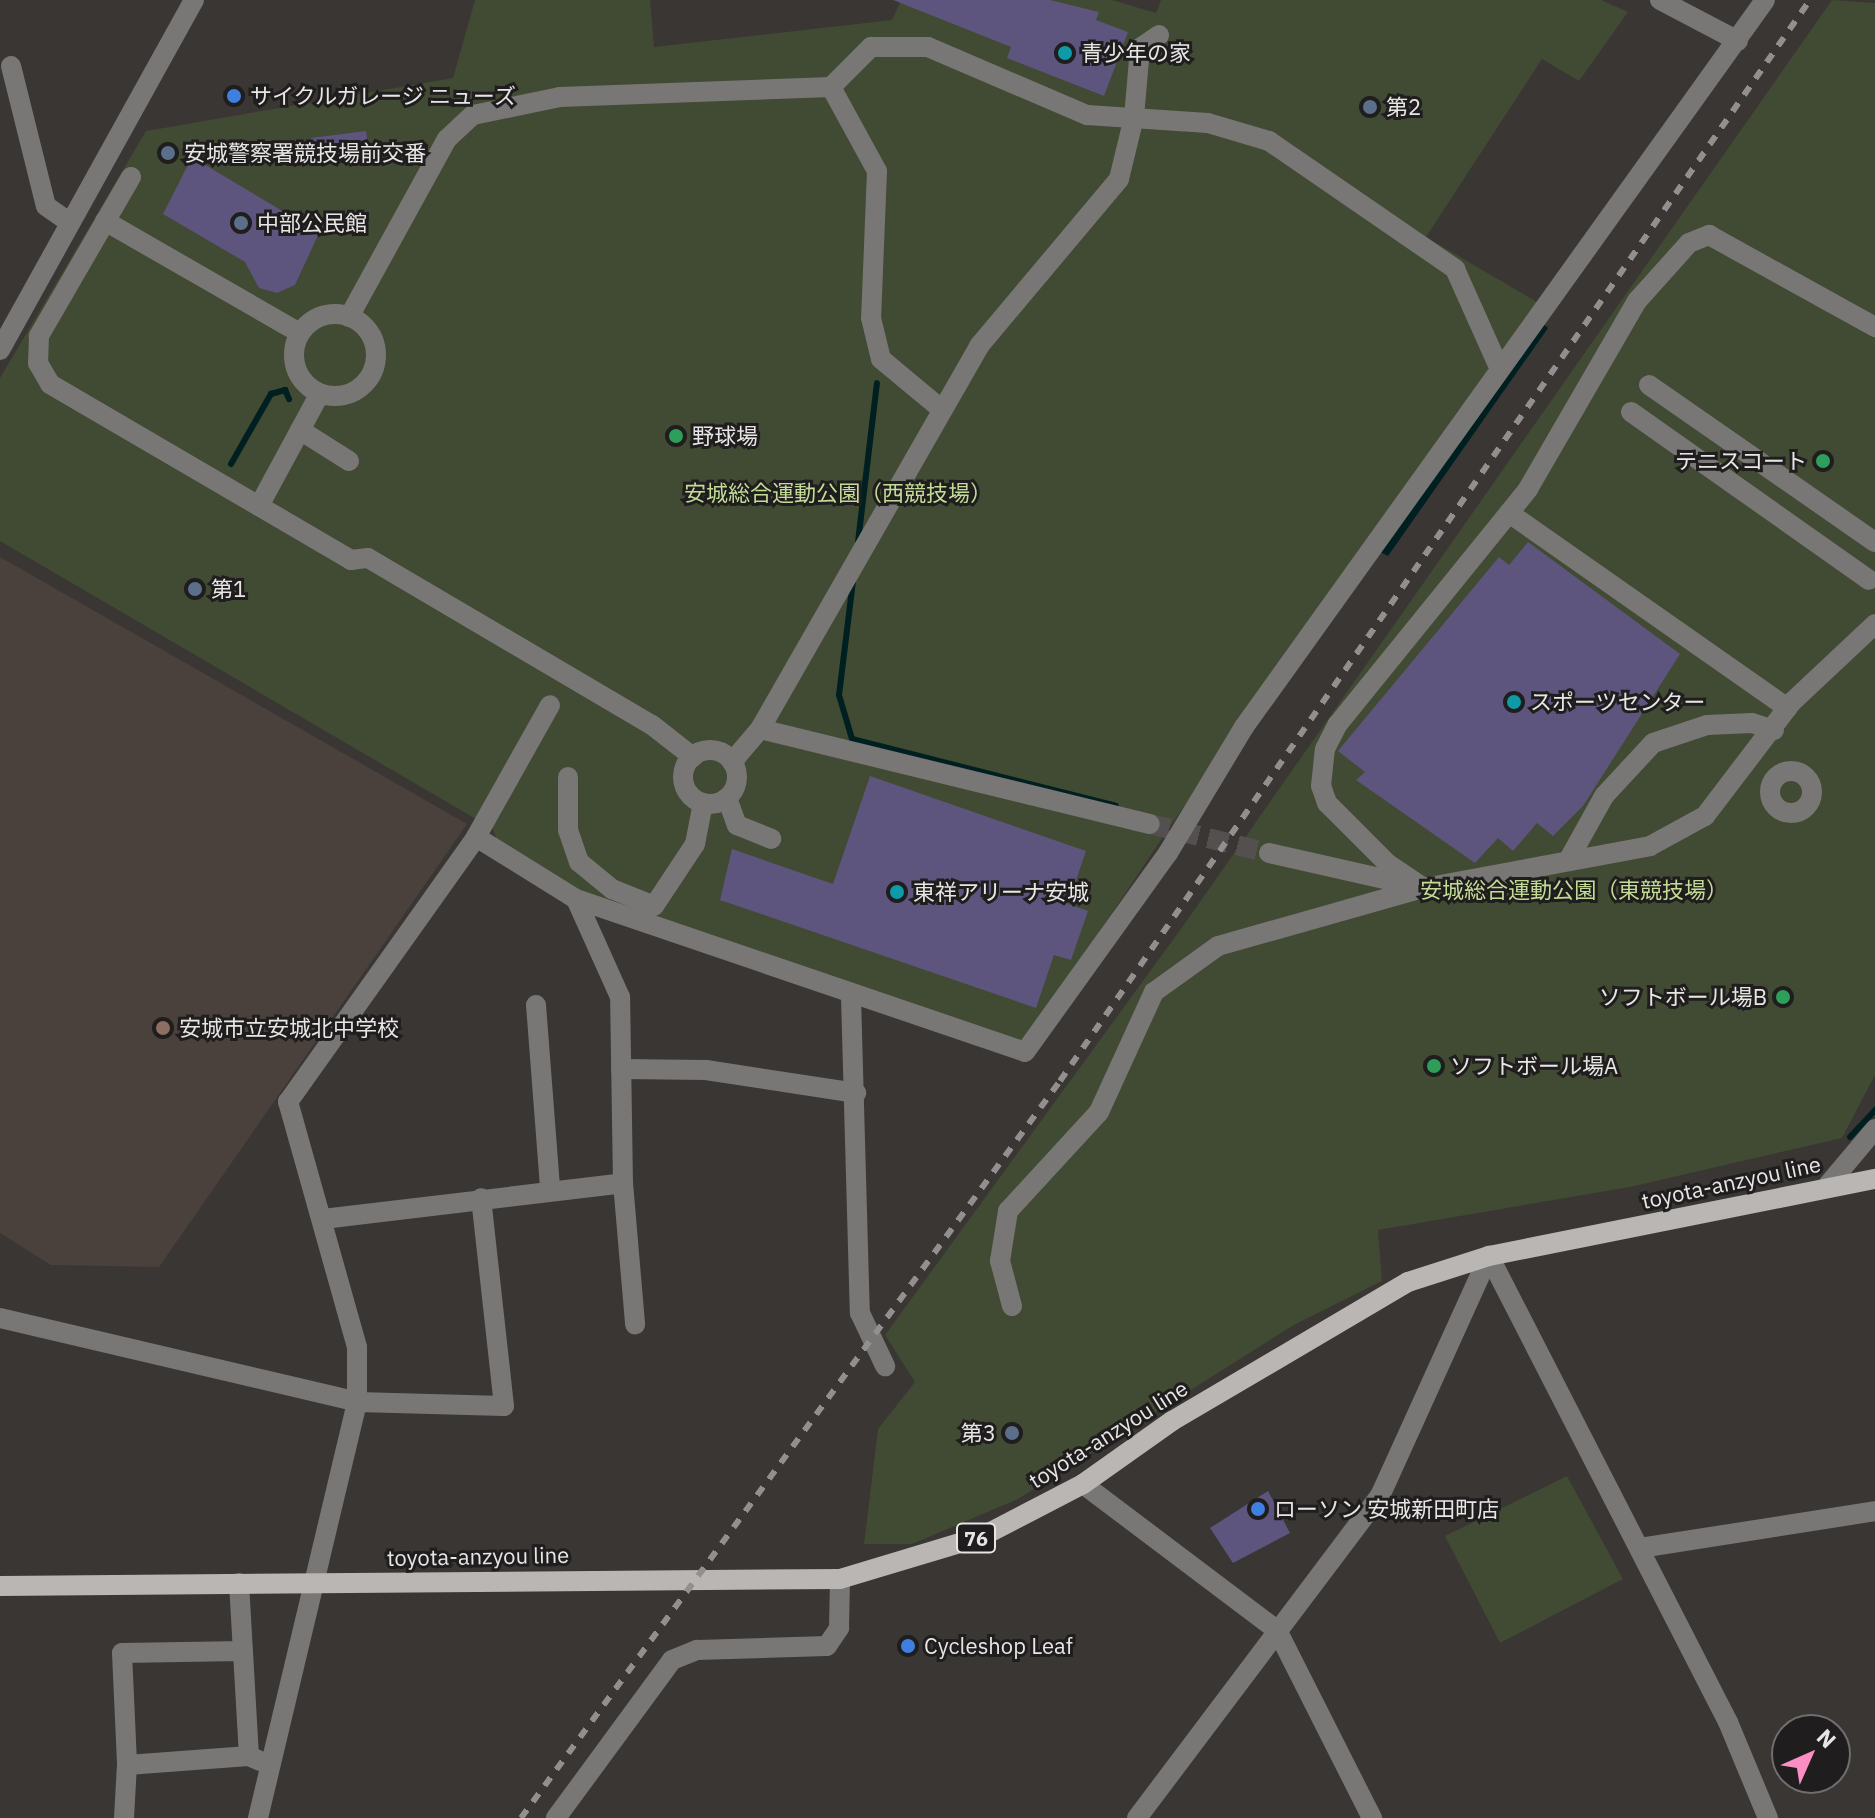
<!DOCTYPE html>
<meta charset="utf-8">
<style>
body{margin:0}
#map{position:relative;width:1875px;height:1818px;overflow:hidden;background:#393634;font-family:"IBM Plex Sans","Noto Sans JP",sans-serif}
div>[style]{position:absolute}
.built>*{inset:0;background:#4a413c}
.green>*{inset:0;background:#414a32}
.water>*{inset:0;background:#001f20}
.stream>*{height:6px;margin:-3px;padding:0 3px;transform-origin:3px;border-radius:3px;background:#001f20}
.building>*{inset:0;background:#5d557e}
.minor-tunnel>*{height:20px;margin-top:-10px;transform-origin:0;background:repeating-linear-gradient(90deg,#53504f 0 20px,transparent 0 30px)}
.minor>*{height:20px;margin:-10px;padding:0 10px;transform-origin:10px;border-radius:10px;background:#787776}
.minor>.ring{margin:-10px;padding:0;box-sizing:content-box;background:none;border:20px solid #787776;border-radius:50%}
.major>*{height:20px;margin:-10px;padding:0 10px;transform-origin:10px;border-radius:10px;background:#b9b6b4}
.rail>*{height:6px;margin-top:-3px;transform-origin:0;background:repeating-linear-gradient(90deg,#928f8e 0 10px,transparent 0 20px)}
.dots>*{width:22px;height:22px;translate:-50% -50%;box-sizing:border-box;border:4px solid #1f1d1d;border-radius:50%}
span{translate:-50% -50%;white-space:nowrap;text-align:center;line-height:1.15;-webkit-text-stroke:6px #1f1d1d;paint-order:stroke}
.shield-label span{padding:2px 6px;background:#1f1d1d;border:2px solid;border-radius:6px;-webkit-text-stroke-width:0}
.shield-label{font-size:20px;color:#e8e6e5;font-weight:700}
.poi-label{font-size:22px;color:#e8e6e5}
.left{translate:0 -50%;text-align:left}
.right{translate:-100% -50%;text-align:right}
.park-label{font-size:22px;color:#c2dc96}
.street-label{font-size:22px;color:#e8e6e5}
.north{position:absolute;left:1771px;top:1714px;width:80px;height:80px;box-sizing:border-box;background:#1f1d1d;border:2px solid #6f6d6d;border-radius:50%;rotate:45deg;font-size:22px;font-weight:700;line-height:32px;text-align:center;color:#e8e6e5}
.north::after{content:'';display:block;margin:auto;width:28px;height:36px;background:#fb8fc4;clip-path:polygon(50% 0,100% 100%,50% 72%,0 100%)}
</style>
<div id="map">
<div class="built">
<div style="clip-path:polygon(0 557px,467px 824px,159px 1267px,51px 1265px,0 1233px)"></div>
</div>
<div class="green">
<div style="clip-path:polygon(475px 0,650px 0,654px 47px,892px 20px,901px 0,1112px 0,1156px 13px,1161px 0,1601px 0,1628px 12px,1579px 81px,1542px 59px,1426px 237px,1542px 305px,1169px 828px,1023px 1046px,583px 893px,496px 838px,493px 829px,0 541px,0 378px,146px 131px,453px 78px)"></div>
<div style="clip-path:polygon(1832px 0,1875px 3px,1875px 1075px,1842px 1138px,1630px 1187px,1378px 1230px,1382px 1281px,1292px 1326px,1018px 1499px,912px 1544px,864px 1544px,878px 1429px,915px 1382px,885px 1335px,1183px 926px)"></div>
<div style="clip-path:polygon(1567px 1476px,1623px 1579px,1500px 1643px,1445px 1536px)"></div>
</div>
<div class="water">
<div style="clip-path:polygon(1541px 322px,1548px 328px,1388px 556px,1380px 552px)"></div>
</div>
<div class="stream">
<div style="left:231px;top:464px;width:81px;rotate:-60.3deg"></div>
<div style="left:271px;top:394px;width:15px;rotate:-16deg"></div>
<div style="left:285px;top:390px;width:10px;rotate:66deg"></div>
<div style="left:858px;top:542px;width:160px;rotate:-83.2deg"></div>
<div style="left:853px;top:581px;width:115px;rotate:97deg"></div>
<div style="left:839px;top:695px;width:46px;rotate:73.5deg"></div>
<div style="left:852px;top:739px;width:272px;rotate:14.2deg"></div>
<div style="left:1850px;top:1137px;width:37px;rotate:-47deg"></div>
</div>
<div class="building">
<div style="clip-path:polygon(893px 0,1050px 0,1099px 12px,1096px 20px,1128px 32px,1104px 96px,1007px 58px,1011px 47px)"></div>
<div style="clip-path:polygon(366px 131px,369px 153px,314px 161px,311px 138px)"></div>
<div style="clip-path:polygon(192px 157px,319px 233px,295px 285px,277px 293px,259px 288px,245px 262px,163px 214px)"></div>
<div style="clip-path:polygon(1528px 542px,1680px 654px,1583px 806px,1553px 836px,1537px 823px,1513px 851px,1498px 838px,1475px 863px,1356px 780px,1365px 772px,1338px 751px,1499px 557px,1509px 565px)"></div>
<div style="clip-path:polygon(870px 776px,1086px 851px,1068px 904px,1088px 911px,1071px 960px,1054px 955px,1036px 1008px,720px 900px,732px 849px,833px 884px)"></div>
<div style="clip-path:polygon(1268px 1491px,1290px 1533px,1233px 1563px,1210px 1528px)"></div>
</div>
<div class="minor-tunnel">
<div style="left:1150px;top:824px;width:122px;rotate:13.7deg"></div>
</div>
<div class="minor">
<div style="left:1660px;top:0;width:88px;rotate:27.7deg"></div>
<div style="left:11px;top:66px;width:144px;rotate:76deg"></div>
<div style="left:46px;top:206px;width:28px;rotate:35deg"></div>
<div style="left:831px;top:87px;width:96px;rotate:61.3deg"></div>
<div style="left:877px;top:171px;width:147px;rotate:92.3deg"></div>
<div style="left:871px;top:318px;width:42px;rotate:76.3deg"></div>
<div style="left:881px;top:359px;width:78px;rotate:39.8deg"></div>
<div style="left:131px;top:177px;width:184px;rotate:120.1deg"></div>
<div style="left:39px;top:336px;width:27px;rotate:92deg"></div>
<div style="left:38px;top:363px;width:24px;rotate:60deg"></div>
<div style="left:50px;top:384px;width:349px;rotate:30.3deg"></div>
<div style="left:351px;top:560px;width:17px;rotate:-7deg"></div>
<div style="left:368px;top:558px;width:329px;rotate:30.5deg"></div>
<div style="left:652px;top:725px;width:52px;rotate:38deg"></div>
<div style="left:105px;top:221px;width:225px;rotate:29.9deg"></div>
<div class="ring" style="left:294px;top:314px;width:62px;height:62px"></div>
<div style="left:349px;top:317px;width:203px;rotate:-61.2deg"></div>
<div style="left:447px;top:139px;width:35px;rotate:-43deg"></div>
<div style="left:473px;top:115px;width:89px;rotate:-11.7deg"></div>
<div style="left:560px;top:97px;width:271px;rotate:-2.1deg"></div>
<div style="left:831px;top:87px;width:57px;rotate:-45deg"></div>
<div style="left:871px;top:47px;width:57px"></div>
<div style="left:928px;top:47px;width:173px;rotate:23.2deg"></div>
<div style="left:1087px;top:115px;width:121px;rotate:3.8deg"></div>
<div style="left:1208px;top:123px;width:64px;rotate:16.4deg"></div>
<div style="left:1269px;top:141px;width:226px;rotate:34.5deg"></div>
<div style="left:1455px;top:269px;width:103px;rotate:65.9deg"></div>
<div style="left:0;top:350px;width:400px;rotate:-61deg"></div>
<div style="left:1649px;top:385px;width:275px;rotate:34.8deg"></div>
<div style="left:1631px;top:412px;width:291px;rotate:35.2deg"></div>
<div style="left:300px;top:430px;width:58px;rotate:32.3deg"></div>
<div style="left:259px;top:506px;width:128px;rotate:-61.6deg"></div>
<div style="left:1509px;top:513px;width:340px;rotate:35deg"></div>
<div style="left:760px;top:729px;width:401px;rotate:13.7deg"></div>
<div class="ring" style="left:683px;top:750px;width:34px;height:34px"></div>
<div style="left:732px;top:762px;width:43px;rotate:-49.7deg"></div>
<div style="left:760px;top:729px;width:441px;rotate:-60.2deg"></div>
<div style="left:979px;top:346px;width:218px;rotate:-50deg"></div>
<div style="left:1119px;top:179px;width:64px;rotate:-76.4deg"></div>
<div style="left:1134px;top:117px;width:69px;rotate:-85deg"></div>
<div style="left:1140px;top:48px;width:23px;rotate:-34deg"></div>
<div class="ring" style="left:1770px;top:771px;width:22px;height:22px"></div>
<div style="left:568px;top:777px;width:53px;rotate:90deg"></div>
<div style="left:568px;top:830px;width:34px;rotate:71deg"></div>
<div style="left:579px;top:862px;width:43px;rotate:39.3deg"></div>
<div style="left:612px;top:889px;width:45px;rotate:22deg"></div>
<div style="left:654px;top:906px;width:74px;rotate:-56.5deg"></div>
<div style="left:695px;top:844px;width:42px;rotate:-79deg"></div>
<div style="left:727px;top:798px;width:29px;rotate:70deg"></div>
<div style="left:737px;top:825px;width:37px;rotate:22deg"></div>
<div style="left:476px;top:837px;width:118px;rotate:31.8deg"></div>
<div style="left:576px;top:899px;width:474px;rotate:18.8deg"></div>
<div style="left:1025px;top:1052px;width:245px;rotate:-54.3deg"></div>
<div style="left:1168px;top:853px;width:147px;rotate:-58.9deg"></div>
<div style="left:1244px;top:727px;width:894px;rotate:-54.37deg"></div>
<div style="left:1269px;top:853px;width:159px;rotate:12.7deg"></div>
<div style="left:1424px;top:888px;width:230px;rotate:-10.5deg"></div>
<div style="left:1650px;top:846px;width:63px;rotate:-28.6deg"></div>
<div style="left:1705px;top:816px;width:143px;rotate:-52.7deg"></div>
<div style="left:1792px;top:702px;width:114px;rotate:-43.2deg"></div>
<div style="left:1569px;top:859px;width:72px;rotate:-60.9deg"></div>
<div style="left:1604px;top:796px;width:72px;rotate:-47.2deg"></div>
<div style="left:1653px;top:743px;width:57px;rotate:-18.4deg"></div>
<div style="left:1707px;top:725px;width:45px;rotate:-2.5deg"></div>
<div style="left:1752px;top:723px;width:23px;rotate:18deg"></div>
<div style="left:1424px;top:888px;width:43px;rotate:-146.3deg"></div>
<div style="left:1388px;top:864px;width:86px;rotate:-135deg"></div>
<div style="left:1327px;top:803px;width:18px;rotate:-109deg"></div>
<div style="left:1321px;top:786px;width:37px;rotate:-84deg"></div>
<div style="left:1325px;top:749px;width:28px;rotate:-63deg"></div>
<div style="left:1338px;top:724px;width:302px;rotate:-51deg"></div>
<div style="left:1528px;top:489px;width:217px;rotate:-59.9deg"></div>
<div style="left:1637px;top:301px;width:78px;rotate:-48.1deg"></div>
<div style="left:1689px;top:243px;width:22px;rotate:-22deg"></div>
<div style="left:1709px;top:235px;width:190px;rotate:29deg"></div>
<div style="left:851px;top:997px;width:316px;rotate:88.4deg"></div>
<div style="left:860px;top:1313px;width:59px;rotate:64.7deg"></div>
<div style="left:536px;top:1005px;width:184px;rotate:85.6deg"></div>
<div style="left:621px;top:1069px;width:85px;rotate:0.7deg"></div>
<div style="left:706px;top:1070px;width:152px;rotate:8.7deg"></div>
<div style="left:623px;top:1183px;width:142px;rotate:85.1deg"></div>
<div style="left:1828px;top:1185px;width:73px;rotate:-50deg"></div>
<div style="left:323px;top:1219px;width:302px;rotate:-6.8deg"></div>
<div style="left:623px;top:1183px;width:186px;rotate:-90.9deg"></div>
<div style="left:620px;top:997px;width:107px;rotate:-114.2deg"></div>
<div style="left:1489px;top:1256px;width:524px;rotate:62.85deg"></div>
<div style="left:1728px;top:1722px;width:104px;rotate:67.4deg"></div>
<div style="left:1012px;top:1306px;width:47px;rotate:-104.9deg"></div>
<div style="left:1000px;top:1261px;width:51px;rotate:-80.9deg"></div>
<div style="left:1008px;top:1211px;width:134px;rotate:-47.4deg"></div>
<div style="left:1099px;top:1112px;width:132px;rotate:-65.4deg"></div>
<div style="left:1154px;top:992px;width:79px;rotate:-35.7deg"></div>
<div style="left:1218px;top:946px;width:206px;rotate:-15.8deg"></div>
<div style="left:0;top:1318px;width:367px;rotate:13.2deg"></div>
<div style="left:357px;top:1402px;width:147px;rotate:1.6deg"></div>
<div style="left:504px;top:1406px;width:209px;rotate:-96.3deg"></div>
<div style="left:1083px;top:1484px;width:243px;rotate:37deg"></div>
<div style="left:1277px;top:1630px;width:211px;rotate:63.2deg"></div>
<div style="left:1640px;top:1548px;width:238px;rotate:-8.9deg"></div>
<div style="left:239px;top:1583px;width:173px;rotate:86.7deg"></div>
<div style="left:249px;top:1756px;width:12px;rotate:24deg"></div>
<div style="left:243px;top:1651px;width:121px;rotate:179.1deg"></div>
<div style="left:122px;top:1653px;width:112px;rotate:87.4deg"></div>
<div style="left:127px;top:1765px;width:122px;rotate:-4.2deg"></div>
<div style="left:124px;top:1818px;width:53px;rotate:-86.8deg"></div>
<div style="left:258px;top:1818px;width:428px;rotate:-76.6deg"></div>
<div style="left:357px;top:1402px;width:55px;rotate:-90deg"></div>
<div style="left:357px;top:1347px;width:255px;rotate:-105.7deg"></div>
<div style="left:288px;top:1102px;width:325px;rotate:-54.6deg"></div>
<div style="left:476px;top:837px;width:151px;rotate:-60.7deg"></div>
<div style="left:556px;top:1818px;width:196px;rotate:-53.7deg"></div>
<div style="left:672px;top:1660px;width:27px;rotate:-22deg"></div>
<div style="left:697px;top:1650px;width:130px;rotate:-1.8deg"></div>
<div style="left:827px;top:1646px;width:22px;rotate:-56deg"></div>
<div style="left:839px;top:1628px;width:49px;rotate:-88.8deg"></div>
<div style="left:1137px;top:1818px;width:403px;rotate:-53deg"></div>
<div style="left:1380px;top:1496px;width:264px;rotate:-65.6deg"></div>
</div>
<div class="major">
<div style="left:0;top:1586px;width:840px;rotate:-0.48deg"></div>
<div style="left:840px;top:1579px;width:149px;rotate:-16.7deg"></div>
<div style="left:983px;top:1536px;width:113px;rotate:-27.5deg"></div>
<div style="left:1083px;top:1484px;width:109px;rotate:-35.3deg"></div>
<div style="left:1172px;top:1421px;width:274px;rotate:-30.5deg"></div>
<div style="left:1408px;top:1282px;width:85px;rotate:-17.8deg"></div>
<div style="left:1489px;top:1256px;width:394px;rotate:-11.3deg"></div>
</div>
<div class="rail">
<div style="left:521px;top:1818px;width:913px;rotate:-53.82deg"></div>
<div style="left:1060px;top:1081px;width:1316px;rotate:-55.25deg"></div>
</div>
<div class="dots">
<div style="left:1065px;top:53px;background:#0f9aa8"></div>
<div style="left:234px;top:96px;background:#3f7fe0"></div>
<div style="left:1370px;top:107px;background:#5c6f8a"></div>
<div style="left:168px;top:153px;background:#5c6f8a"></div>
<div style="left:241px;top:223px;background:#5c6f8a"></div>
<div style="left:676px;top:436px;background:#2e9e5b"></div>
<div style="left:1823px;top:461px;background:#2e9e5b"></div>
<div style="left:195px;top:589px;background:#5c6f8a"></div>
<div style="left:1514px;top:702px;background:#0f9aa8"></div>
<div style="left:897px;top:892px;background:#0f9aa8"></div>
<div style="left:1783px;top:997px;background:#2e9e5b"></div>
<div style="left:163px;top:1028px;background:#8d6e63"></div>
<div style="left:1434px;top:1066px;background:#2e9e5b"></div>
<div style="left:1012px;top:1433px;background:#5c6f8a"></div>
<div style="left:1258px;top:1509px;background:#3f7fe0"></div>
<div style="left:908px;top:1646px;background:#3f7fe0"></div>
</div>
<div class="shield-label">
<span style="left:976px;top:1538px">76</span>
</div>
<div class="poi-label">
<span class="left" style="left:1081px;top:53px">青少年の家</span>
<span class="left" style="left:250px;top:96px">サイクルガレージ ニューズ</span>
<span class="left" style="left:1386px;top:107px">第2</span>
<span class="left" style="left:184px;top:153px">安城警察署競技場前交番</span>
<span class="left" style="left:257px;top:223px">中部公民館</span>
<span class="left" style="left:692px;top:436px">野球場</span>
<span class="right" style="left:1807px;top:461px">テニスコート</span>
<span class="left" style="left:211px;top:589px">第1</span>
<span class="left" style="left:1530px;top:702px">スポーツセンター</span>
<span class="left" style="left:913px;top:892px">東祥アリーナ安城</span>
<span class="right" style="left:1767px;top:997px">ソフトボール場B</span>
<span class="left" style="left:179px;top:1028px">安城市立安城北中学校</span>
<span class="left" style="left:1450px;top:1066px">ソフトボール場A</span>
<span class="right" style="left:996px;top:1433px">第3</span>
<span class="left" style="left:1274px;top:1509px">ローソン 安城新田町店</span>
<span class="left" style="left:924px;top:1646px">Cycleshop Leaf</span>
</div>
<div class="park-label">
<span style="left:838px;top:493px">安城総合運動公園（西競技場）</span>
<span style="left:1574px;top:890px">安城総合運動公園（東競技場）</span>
</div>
<div class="street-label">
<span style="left:1731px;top:1182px;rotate:-12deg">toyota-anzyou line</span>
<span style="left:1108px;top:1434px;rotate:-32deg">toyota-anzyou line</span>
<span style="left:478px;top:1556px;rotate:-1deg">toyota-anzyou line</span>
</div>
<div class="north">N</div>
</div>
